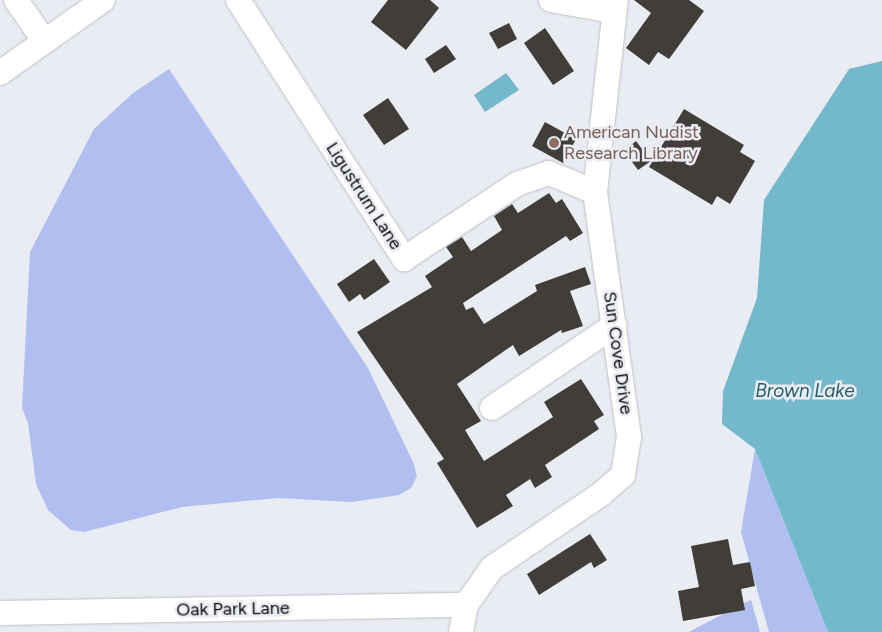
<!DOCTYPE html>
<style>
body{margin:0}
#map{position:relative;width:882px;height:632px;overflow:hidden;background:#eaecf3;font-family:Figtree,sans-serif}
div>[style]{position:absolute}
.green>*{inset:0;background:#b0bef0}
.water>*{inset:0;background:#73b8cb}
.building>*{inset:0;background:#413d39}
.roads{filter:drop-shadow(0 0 1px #bec0c6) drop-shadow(0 0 1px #bec0c6)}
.minor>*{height:24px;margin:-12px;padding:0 12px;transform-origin:12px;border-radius:12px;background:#fff}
.dots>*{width:14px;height:14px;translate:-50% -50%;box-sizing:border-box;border:2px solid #eaecf3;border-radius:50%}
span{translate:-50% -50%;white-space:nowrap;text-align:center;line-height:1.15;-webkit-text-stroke:5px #eaecf3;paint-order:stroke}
.education-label{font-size:18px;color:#785e54}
.left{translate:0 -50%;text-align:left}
.street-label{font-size:18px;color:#0b0b0d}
.water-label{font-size:19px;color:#255e6c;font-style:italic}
</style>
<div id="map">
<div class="green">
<div style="clip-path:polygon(169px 69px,368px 368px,413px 462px,417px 476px,411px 488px,399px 495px,352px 502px,278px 498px,182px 507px,84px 532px,71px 530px,48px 510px,36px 484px,28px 423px,22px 408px,30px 252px,94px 129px,133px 93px)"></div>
<div style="clip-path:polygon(755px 449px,828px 632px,769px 632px,741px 532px)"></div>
<div style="clip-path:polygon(751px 600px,760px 632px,689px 632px,742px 604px)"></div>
</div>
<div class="water">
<div style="clip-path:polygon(882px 61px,882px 632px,828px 632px,755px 449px,722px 424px,723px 391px,757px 298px,764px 200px,849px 69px)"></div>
<div style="clip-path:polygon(506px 73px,519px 90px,485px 112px,474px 95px)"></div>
</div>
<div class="building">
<div style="clip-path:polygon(388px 0,430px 0,439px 8px,406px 50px,371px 22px)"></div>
<div style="clip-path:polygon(634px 0,689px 0,704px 11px,669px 59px,658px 52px,649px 65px,626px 48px,651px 13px)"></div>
<div style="clip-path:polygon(509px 23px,517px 39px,498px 49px,489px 33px)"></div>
<div style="clip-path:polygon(545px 28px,574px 71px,553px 85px,524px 43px)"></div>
<div style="clip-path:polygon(446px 45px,456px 59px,434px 73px,425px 59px)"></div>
<div style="clip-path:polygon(388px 98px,409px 129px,384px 145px,363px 115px)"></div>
<div style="clip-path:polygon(684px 109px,744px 145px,740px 152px,755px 161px,730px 204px,717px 196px,712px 205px,649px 167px)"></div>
<div style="clip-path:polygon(545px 122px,576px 139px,563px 163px,532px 146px)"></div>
<div style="clip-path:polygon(636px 141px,651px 161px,638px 170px,624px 151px)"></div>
<div style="clip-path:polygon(549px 193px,556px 203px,562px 199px,583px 233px,570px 241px,566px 236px,463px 303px,466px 310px,473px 307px,484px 324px,537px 291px,535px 285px,585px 267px,591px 284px,570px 291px,583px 326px,562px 333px,561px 330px,519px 356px,513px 345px,457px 384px,481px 421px,465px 430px,484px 461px,553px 417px,544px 402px,581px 379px,604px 415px,594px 421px,599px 429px,545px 465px,552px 477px,535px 488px,530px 479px,506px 495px,513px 506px,477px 528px,437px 463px,444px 459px,357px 332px,432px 287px,425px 276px,453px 257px,446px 247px,462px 237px,471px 251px,502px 230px,494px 216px,512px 204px,518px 213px)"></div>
<div style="clip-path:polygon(374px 259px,390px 282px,364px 300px,360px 294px,349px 302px,337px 284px)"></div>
<div style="clip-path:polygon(590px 534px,607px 560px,594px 568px,591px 562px,539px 595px,527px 574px)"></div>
<div style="clip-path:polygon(728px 539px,733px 565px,750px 562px,755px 586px,741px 589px,745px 610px,683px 621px,678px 591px,699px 587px,691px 546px)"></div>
</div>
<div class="roads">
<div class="minor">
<div style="left:16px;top:0;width:47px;rotate:55.3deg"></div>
<div style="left:238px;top:0;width:308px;rotate:57.3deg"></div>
<div style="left:404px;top:259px;width:136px;rotate:-33.6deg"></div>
<div style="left:517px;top:184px;width:34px;rotate:-19deg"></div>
<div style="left:549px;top:173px;width:50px;rotate:22.4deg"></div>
<div style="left:551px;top:0;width:63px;rotate:10.1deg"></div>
<div style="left:0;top:73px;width:126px;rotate:-35.3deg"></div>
<div style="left:492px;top:408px;width:148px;rotate:-34deg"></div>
<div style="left:0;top:613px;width:466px;rotate:-1deg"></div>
<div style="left:461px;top:632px;width:27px;rotate:-80deg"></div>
<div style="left:466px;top:605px;width:45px;rotate:-54.9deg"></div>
<div style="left:492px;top:568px;width:130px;rotate:-34.1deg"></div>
<div style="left:600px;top:495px;width:30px;rotate:-41deg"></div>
<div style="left:623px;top:475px;width:38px;rotate:-81deg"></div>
<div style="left:629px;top:437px;width:247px;rotate:-97.9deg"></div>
<div style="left:595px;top:192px;width:193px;rotate:-83.8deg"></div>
</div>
</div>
<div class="dots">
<div style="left:554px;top:143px;background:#8d6e63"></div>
</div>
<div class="education-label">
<span class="left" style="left:564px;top:143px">American Nudist<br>Research Library</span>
</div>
<div class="street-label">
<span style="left:364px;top:196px;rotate:57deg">Ligustrum Lane</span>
<span style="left:618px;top:353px;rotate:82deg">Sun Cove Drive</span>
<span style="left:233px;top:609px;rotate:-1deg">Oak Park Lane</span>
</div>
<div class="water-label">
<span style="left:805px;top:391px">Brown Lake</span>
</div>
</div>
